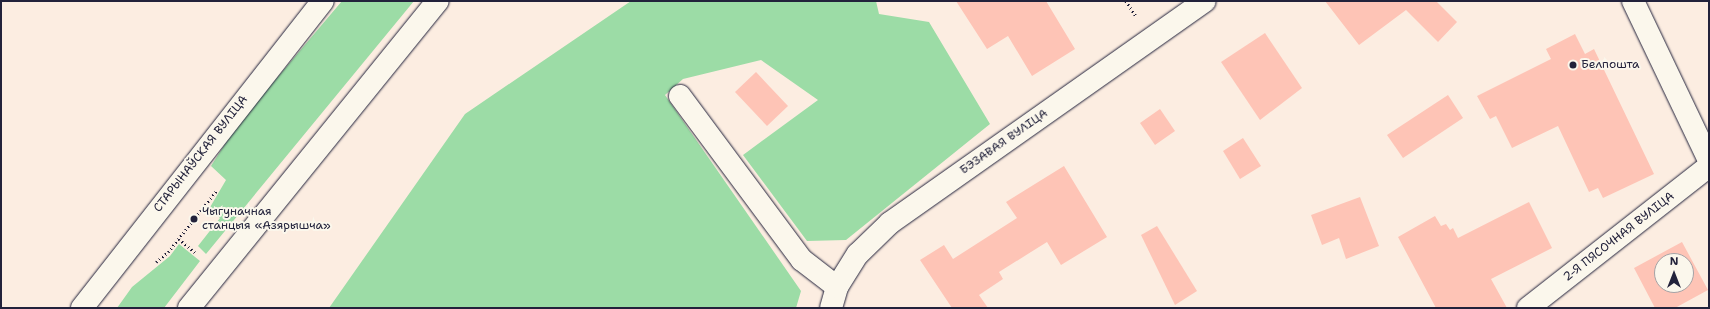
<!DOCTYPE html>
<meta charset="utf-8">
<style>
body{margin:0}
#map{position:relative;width:1710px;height:309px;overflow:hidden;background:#fcede1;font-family:"Shantell Sans",sans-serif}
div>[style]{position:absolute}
.green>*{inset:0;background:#9cdca6}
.building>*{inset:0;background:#fec4b6}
.path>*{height:2.5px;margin-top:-1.25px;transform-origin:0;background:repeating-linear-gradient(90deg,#22223b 0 1px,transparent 0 4px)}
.roads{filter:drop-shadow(0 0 1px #22223b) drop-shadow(0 0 1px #22223b)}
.minor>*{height:22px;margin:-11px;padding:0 11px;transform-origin:11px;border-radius:11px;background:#fbf7ec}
.major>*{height:22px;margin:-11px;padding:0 11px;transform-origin:11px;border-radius:11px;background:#fbf7ec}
.dots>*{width:11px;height:11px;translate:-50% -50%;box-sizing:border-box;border:2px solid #fbf7ec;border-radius:50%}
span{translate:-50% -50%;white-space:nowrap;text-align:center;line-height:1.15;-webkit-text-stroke:4px #fbf7ec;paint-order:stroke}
.poi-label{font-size:12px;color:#22223b}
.left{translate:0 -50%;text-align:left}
.street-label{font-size:12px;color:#22223b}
.frame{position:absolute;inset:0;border:2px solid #22223b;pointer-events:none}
.north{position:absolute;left:1654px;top:253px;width:40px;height:40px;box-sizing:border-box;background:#fbf7ec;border:1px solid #a4a2a5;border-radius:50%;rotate:0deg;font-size:11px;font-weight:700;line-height:16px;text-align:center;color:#22223b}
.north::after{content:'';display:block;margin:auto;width:14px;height:18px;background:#22223b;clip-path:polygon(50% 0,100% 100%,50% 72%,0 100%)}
</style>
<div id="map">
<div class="green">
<div style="clip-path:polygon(342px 1px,414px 1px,206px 254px,198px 246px,220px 218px,209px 209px,226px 180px,211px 166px,237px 125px)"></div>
<div style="clip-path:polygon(631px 1px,876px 1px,879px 14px,929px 22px,990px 124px,846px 240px,807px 241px,743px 155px,818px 100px,761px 60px,683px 79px,665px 95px,801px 291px,796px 308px,329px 308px,465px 114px)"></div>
<div style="clip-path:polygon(179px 244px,200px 261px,164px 308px,117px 308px,132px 287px,170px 256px)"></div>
</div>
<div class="building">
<div style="clip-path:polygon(956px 1px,1046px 1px,1075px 49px,1032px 76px,1008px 36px,987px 49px)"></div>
<div style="clip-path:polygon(1325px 1px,1436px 1px,1457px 22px,1438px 42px,1406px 10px,1359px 45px)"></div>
<div style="clip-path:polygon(1265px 33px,1302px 88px,1260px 120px,1221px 62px)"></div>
<div style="clip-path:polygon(1575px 34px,1585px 54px,1594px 49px,1654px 174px,1603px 198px,1598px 188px,1589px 192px,1558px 126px,1512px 148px,1496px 116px,1490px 119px,1477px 96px,1551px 59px,1546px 49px)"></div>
<div style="clip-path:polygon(756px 72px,788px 106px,767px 126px,735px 92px)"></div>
<div style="clip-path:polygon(1448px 95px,1463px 118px,1403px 158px,1387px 135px)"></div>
<div style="clip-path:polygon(1160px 109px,1175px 131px,1155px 145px,1140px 123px)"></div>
<div style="clip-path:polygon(1243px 138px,1261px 166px,1240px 179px,1223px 151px)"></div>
<div style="clip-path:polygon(1064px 166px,1107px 237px,1061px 265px,1047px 242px,999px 272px,1003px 279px,979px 295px,988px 308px,952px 308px,920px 260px,944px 245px,953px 259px,1017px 218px,1006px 202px)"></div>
<div style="clip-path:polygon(1360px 197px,1379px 246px,1346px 259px,1339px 238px,1322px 245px,1311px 215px)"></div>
<div style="clip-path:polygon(1529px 202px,1552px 248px,1491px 279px,1507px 308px,1436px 308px,1398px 237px,1435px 216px,1441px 226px,1446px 224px,1450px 230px,1453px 228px,1458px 238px)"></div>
<div style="clip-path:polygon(1157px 226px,1197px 291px,1175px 305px,1141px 235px)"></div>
<div style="clip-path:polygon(evenodd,1682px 242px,1708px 290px,1675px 308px,1655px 308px,1634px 268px,1682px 242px,1662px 261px,1686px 261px,1686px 285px,1662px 285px,1662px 261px)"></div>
</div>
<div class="path">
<div style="left:1126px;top:1px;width:18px;rotate:56deg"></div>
<div style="left:179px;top:239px;width:23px;rotate:40deg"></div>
<div style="left:156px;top:262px;width:16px;rotate:-40deg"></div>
<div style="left:168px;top:252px;width:79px;rotate:-51.7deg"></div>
</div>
<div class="roads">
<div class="minor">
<div style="left:1633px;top:1px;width:176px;rotate:64.5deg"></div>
<div style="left:680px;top:96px;width:204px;rotate:53.4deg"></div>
<div style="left:802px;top:260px;width:44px;rotate:37.6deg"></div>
<div style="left:189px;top:308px;width:395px;rotate:-51deg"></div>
<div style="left:831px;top:308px;width:22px;rotate:-74deg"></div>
<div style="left:837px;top:287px;width:39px;rotate:-58deg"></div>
<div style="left:858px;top:254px;width:45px;rotate:-44.1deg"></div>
<div style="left:890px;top:223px;width:385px;rotate:-35.2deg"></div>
<div style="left:1528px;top:308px;width:230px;rotate:-38.1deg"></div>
</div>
<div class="major">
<div style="left:82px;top:308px;width:390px;rotate:-51.9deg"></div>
</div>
</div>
<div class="dots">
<div style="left:1573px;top:65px;background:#22223b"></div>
<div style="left:194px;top:219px;background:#22223b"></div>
</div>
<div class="poi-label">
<span class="left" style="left:1581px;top:65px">Белпошта</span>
<span class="left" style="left:202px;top:219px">Чыгуначная<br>станцыя «Азярышча»</span>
</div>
<div class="street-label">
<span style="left:1004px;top:142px;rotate:-35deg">БЭЗАВАЯ ВУЛІЦА</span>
<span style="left:201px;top:154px;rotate:-52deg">СТАРЫНАЎСКАЯ ВУЛІЦА</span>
<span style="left:1619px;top:237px;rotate:-38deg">2-Я ПЯСОЧНАЯ ВУЛІЦА</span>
</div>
<div class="frame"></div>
<div class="north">N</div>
</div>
